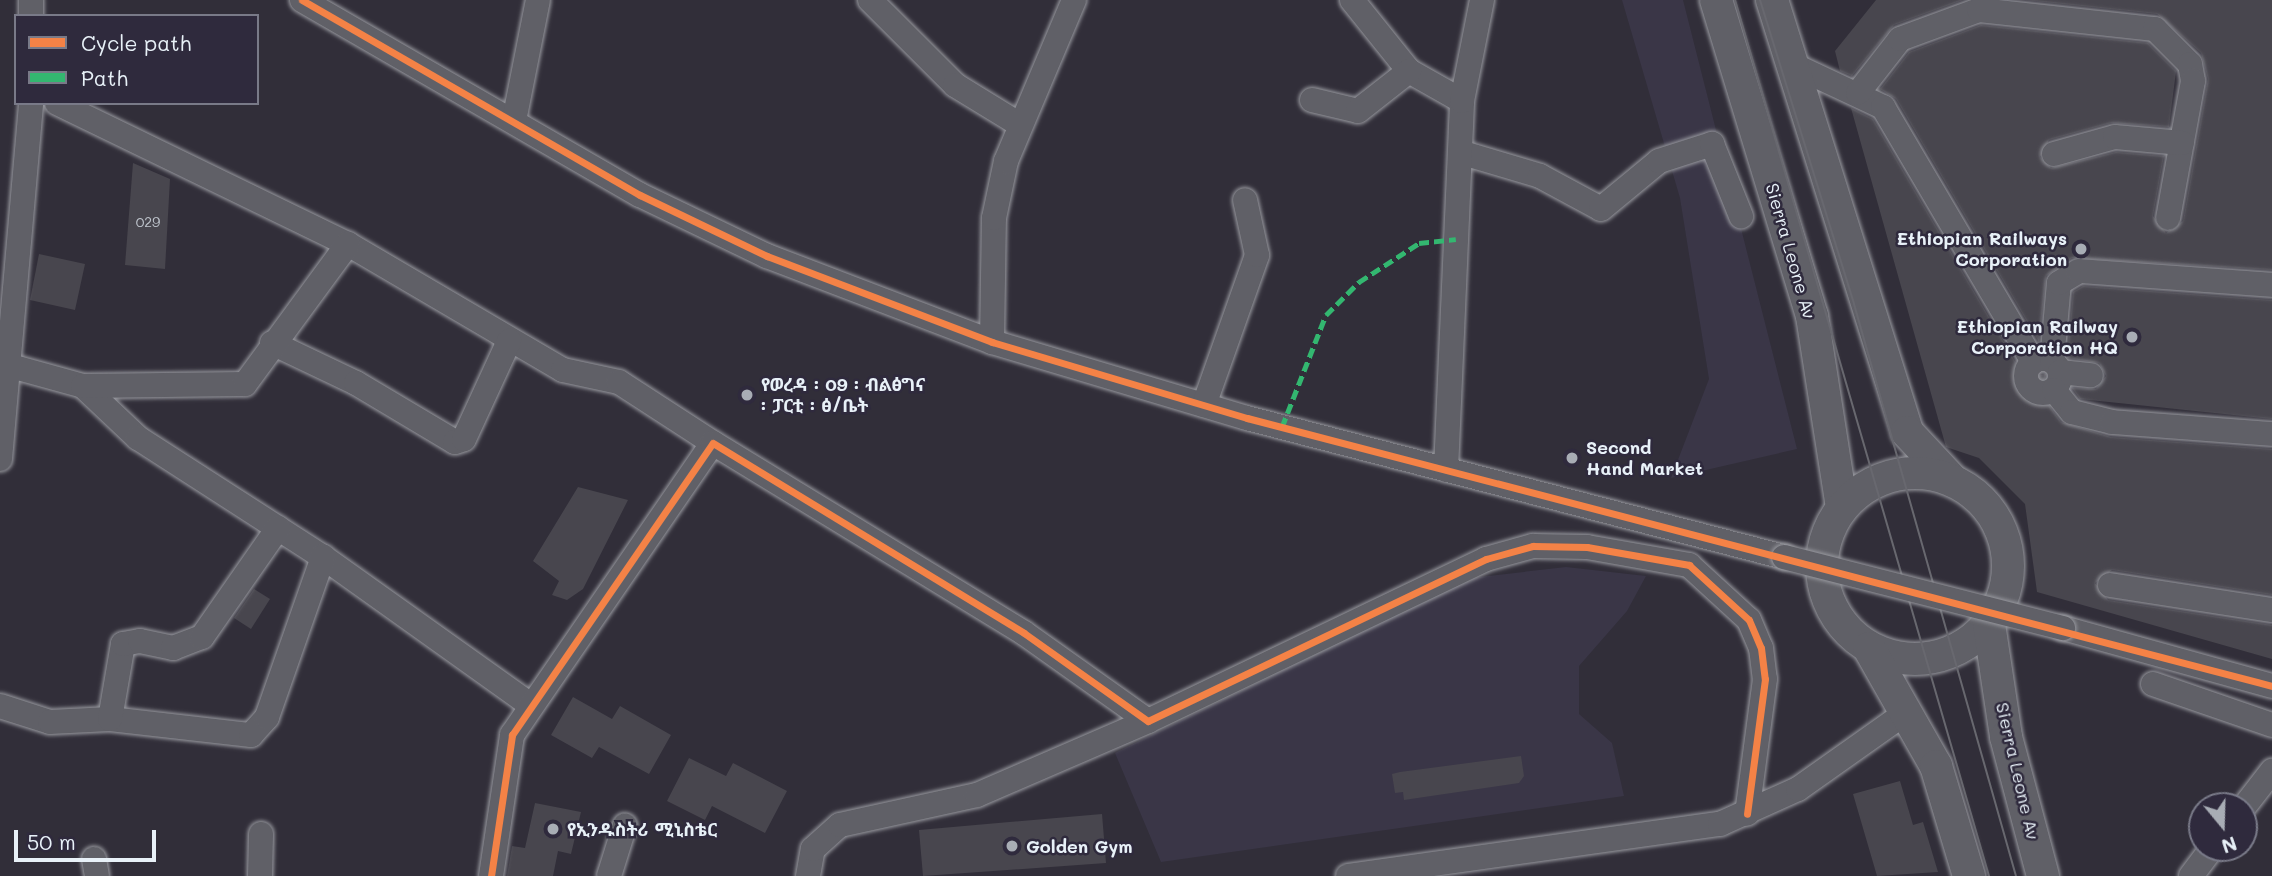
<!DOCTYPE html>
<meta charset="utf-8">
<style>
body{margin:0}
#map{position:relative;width:2272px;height:876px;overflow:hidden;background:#312e39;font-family:Mali,"Noto Sans Ethiopic",sans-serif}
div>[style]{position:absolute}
.built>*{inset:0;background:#3a3647}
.building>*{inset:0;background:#48464e}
.roads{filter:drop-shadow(0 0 2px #98999f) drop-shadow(0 0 2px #98999f)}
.minor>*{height:24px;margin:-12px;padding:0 12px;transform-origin:12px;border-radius:12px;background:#606067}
.minor>.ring{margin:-12px;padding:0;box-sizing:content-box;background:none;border:24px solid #606067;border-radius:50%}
.major>*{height:32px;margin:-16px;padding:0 16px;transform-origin:16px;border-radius:16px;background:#606067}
.major>.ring{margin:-16px;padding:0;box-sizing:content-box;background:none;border:32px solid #606067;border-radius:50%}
.tram>*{height:2px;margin:-1px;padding:0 1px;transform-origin:1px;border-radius:1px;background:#68686f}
.bridges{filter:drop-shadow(0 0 2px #98999f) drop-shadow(0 0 2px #98999f)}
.minor-bridge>*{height:24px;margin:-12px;padding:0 12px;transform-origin:12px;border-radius:12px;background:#606067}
.quiet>*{height:5px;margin-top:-2.5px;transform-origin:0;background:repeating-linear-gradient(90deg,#33b770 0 10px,transparent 0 15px)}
.cycleway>*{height:7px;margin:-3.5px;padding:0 3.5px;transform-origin:3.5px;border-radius:3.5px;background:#f48246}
.dots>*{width:19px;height:19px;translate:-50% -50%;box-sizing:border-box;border:4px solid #2f2a3d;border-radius:50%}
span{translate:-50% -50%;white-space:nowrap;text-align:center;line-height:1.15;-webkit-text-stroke:5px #2f2a3d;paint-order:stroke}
.number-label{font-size:14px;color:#c0c6ce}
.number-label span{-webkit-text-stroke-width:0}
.poi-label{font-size:18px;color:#e8f1f8;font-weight:700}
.right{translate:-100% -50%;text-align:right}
.left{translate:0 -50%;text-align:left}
.street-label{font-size:18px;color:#e8f1f8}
.legend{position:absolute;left:14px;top:14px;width:245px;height:91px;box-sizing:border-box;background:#2f2a3d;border:2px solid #797a88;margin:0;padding:9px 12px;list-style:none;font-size:21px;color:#e8f1f8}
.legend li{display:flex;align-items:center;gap:14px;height:35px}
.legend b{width:35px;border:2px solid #797a88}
.north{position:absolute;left:2188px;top:792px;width:70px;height:70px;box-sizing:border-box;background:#2f2a3d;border:2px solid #797a88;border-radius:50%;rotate:161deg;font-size:19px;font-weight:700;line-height:28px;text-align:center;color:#e8f1f8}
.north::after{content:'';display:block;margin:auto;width:24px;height:32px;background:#a8adb5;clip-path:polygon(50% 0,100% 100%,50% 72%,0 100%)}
.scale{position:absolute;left:14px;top:830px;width:142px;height:32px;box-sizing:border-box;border:4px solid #e8f1f8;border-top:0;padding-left:9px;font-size:21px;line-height:24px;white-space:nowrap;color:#e8f1f8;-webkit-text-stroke:5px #2f2a3d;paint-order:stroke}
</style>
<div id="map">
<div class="built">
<div style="clip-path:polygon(1622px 0,1683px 0,1797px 449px,1671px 478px,1709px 379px,1680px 198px)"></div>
<div style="clip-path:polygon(1566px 567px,1646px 576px,1627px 611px,1579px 666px,1579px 714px,1612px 743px,1624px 796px,1161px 862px,1115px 753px,1471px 578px)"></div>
</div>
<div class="building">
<div style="clip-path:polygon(1876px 0,1963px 0,1894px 25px,1852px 76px,1840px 71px,1835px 51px)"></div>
<div style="clip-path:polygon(2025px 0,2272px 0,2272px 270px,2072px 258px,2046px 276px,2039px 342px,1896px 99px,1880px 89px,1909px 52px,1981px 25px,2148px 43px,2176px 71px,2169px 127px,2111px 123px,2049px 140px,2040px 157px,2051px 168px,2116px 152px,2164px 156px,2153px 216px,2166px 233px,2183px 221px,2208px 79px,2201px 53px,2157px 14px)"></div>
<div style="clip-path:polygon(1851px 108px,1873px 119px,2020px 370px,2032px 377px,2046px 374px,2040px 393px,2061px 422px,2111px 437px,2272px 449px,2272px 595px,2112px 570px,2095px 583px,2108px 600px,2272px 625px,2272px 659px,2037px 592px,2025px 504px,1979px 458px,1946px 447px)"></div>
<div style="clip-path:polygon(133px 163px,170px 179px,165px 269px,125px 265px)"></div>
<div style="clip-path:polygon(39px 254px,85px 264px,75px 310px,30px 300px)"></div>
<div style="clip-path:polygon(2083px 286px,2272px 300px,2272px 419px,2080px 399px,2072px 388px,2096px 389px,2106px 376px,2099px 363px,2067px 358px,2073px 292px)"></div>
<div style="clip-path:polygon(578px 487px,628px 500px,583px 589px,567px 600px,552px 595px,559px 581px,533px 561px)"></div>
<div style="clip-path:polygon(254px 589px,270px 599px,251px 629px,234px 618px)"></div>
<div style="clip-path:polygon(573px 697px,612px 719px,620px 706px,671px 735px,649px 774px,599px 747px,592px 758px,551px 735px)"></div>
<div style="clip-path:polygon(1521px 756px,1524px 776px,1519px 783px,1404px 800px,1403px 792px,1395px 793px,1392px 774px,1400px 772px)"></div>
<div style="clip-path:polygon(689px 758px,726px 776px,733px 763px,787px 791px,765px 833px,712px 806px,705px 820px,667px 801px)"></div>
<div style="clip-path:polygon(1900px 781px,1913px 825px,1923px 822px,1938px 872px,1877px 876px,1853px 794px)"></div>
<div style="clip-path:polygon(535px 803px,581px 812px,571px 854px,558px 851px,553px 876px,507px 876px,512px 846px,525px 848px)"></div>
<div style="clip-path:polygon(1102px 814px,1106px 863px,923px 876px,919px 830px)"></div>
</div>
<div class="roads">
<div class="minor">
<div style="left:31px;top:0;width:16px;rotate:90deg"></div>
<div style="left:302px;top:0;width:390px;rotate:30deg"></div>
<div style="left:640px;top:195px;width:141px;rotate:25.7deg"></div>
<div style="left:767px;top:256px;width:241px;rotate:20.9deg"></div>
<div style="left:992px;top:342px;width:266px;rotate:16.6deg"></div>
<div style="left:1247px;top:418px;width:555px;rotate:14.51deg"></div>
<div style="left:870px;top:0;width:120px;rotate:45deg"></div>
<div style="left:955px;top:85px;width:73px;rotate:31.5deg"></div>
<div style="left:1352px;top:0;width:91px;rotate:51.2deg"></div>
<div style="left:1409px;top:71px;width:61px;rotate:29.5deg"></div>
<div style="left:1791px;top:64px;width:102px;rotate:25.1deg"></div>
<div style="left:1883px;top:107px;width:296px;rotate:59.5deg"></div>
<div style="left:1858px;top:93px;width:68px;rotate:-52.1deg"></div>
<div style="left:1900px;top:39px;width:84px;rotate:-20.2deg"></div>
<div style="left:1979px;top:10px;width:177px;rotate:6.2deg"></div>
<div style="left:2155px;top:29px;width:49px;rotate:45deg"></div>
<div style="left:2190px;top:64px;width:17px;rotate:80deg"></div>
<div style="left:2193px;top:81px;width:139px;rotate:100.3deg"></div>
<div style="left:1312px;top:100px;width:47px;rotate:13.4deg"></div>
<div style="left:1358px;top:111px;width:65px;rotate:-38.1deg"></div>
<div style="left:57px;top:103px;width:323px;rotate:25.9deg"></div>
<div style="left:348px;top:244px;width:249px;rotate:30.4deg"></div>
<div style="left:563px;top:370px;width:57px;rotate:12.1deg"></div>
<div style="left:619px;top:382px;width:112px;rotate:33deg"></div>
<div style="left:514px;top:121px;width:123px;rotate:-78.8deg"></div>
<div style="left:1463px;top:153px;width:80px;rotate:16.6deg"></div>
<div style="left:1540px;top:176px;width:69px;rotate:28.4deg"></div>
<div style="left:1601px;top:209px;width:75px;rotate:-39.6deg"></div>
<div style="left:1659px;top:161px;width:56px;rotate:-17.8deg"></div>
<div style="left:1712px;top:144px;width:78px;rotate:68.1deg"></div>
<div style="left:2054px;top:154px;width:63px;rotate:-15.6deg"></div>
<div style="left:2115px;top:137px;width:67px;rotate:5.1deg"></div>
<div style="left:992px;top:342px;width:124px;rotate:-89.1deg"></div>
<div style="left:994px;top:218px;width:58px;rotate:-78.1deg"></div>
<div style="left:1006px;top:161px;width:175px;rotate:-67.1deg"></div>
<div style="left:272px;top:343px;width:93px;rotate:25.5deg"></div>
<div style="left:356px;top:383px;width:115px;rotate:30.8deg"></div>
<div style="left:455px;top:442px;width:9px;rotate:-18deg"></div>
<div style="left:464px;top:439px;width:108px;rotate:-65.3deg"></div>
<div class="ring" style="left:2026px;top:359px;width:10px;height:10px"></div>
<div style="left:2052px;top:361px;width:78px;rotate:-84.9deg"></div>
<div style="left:2059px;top:283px;width:23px;rotate:-31deg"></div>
<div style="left:2079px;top:271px;width:194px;rotate:4.1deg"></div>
<div style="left:7px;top:365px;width:79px;rotate:15.4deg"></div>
<div style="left:83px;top:386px;width:76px;rotate:43.4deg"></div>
<div style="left:138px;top:438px;width:220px;rotate:32.8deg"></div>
<div style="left:323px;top:557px;width:253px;rotate:35.5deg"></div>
<div style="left:2060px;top:372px;width:31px;rotate:6deg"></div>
<div style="left:83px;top:386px;width:162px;rotate:-0.7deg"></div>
<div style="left:245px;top:384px;width:174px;rotate:-53.7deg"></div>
<div style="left:2054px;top:390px;width:28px;rotate:51deg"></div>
<div style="left:2072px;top:412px;width:41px;rotate:14deg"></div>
<div style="left:2112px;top:422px;width:160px;rotate:4.3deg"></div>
<div style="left:1204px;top:405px;width:159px;rotate:-70.5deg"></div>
<div style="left:1257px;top:255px;width:56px;rotate:-102.3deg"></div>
<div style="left:0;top:459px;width:357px;rotate:-85deg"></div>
<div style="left:1446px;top:470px;width:369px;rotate:-87.5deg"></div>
<div style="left:1462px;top:101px;width:103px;rotate:-78.8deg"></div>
<div style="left:2110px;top:585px;width:164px;rotate:8.8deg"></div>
<div style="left:2063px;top:628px;width:217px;rotate:15.5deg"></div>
<div style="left:2153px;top:684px;width:126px;rotate:19deg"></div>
<div style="left:0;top:706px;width:52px;rotate:17.7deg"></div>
<div style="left:50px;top:722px;width:60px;rotate:-2.9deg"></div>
<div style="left:110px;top:719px;width:142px;rotate:6.5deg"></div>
<div style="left:251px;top:735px;width:24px;rotate:-48deg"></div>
<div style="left:267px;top:717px;width:170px;rotate:-70.7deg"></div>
<div style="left:110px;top:719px;width:76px;rotate:-80.2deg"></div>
<div style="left:123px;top:644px;width:17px;rotate:-10deg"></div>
<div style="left:140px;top:641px;width:34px;rotate:12deg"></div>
<div style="left:173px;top:648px;width:31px;rotate:-21deg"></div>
<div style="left:202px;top:637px;width:133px;rotate:-55.1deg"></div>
<div style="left:2244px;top:807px;width:46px;rotate:-52.1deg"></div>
<div style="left:94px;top:859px;width:17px;rotate:80deg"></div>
<div style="left:260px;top:876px;width:42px;rotate:-88.6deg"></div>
<div style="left:491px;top:876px;width:143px;rotate:-81.5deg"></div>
<div style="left:512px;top:735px;width:354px;rotate:-55.5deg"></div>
<div style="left:713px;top:443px;width:364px;rotate:31.4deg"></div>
<div style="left:1024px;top:633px;width:152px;rotate:35.4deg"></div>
<div style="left:1148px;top:721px;width:375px;rotate:-25.6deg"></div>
<div style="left:1486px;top:559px;width:49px;rotate:-15.5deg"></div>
<div style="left:1533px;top:546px;width:54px;rotate:1.1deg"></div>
<div style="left:1587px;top:547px;width:104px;rotate:10deg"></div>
<div style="left:1689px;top:565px;width:81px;rotate:42.5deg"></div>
<div style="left:1749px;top:620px;width:30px;rotate:67deg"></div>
<div style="left:1761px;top:648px;width:31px;rotate:83deg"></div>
<div style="left:1765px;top:679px;width:136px;rotate:97.6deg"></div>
<div style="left:609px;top:876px;width:53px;rotate:-72.6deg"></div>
<div style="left:808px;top:876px;width:27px;rotate:-80deg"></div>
<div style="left:813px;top:849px;width:36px;rotate:-42deg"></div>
<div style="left:840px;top:825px;width:140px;rotate:-12.4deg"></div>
<div style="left:977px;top:795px;width:186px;rotate:-23.4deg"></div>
<div style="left:1348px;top:876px;width:376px;rotate:-8deg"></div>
<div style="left:1720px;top:824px;width:85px;rotate:-24.2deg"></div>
<div style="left:1798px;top:789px;width:135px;rotate:-35.3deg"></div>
<div style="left:2191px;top:876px;width:35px;rotate:-53deg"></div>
</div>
<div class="major">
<div style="left:1716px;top:0;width:330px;rotate:73.1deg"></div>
<div style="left:1812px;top:316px;width:193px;rotate:81.1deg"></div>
<div style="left:1772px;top:0;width:453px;rotate:72.6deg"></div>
<div style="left:1907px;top:432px;width:64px;rotate:46.9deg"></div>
<div class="ring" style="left:1822px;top:473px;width:154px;height:154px"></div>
<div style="left:1989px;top:624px;width:114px;rotate:81.4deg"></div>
<div style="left:2006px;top:737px;width:144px;rotate:75.1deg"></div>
<div style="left:1869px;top:648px;width:136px;rotate:60.4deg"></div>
<div style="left:1936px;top:766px;width:115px;rotate:73.3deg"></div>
</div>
</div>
<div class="tram">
<div style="left:1735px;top:0;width:912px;rotate:73.83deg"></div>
<div style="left:1760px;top:0;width:318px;rotate:72.8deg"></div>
<div style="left:1854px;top:304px;width:594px;rotate:74.19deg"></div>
</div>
<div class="bridges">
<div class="minor-bridge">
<div style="left:1784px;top:557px;width:288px;rotate:14.3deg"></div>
</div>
</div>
<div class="quiet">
<div style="left:1282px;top:427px;width:120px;rotate:-68.6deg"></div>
<div style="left:1326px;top:315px;width:47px;rotate:-45deg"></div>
<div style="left:1359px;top:282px;width:72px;rotate:-33deg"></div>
<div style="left:1419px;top:243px;width:37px;rotate:-6deg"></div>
</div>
<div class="cycleway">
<div style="left:302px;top:0;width:390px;rotate:30deg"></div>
<div style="left:640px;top:195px;width:141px;rotate:25.7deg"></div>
<div style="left:767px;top:256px;width:241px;rotate:20.9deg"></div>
<div style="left:992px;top:342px;width:266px;rotate:16.6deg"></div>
<div style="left:1247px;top:418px;width:1059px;rotate:14.65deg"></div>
<div style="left:491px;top:876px;width:143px;rotate:-81.5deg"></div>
<div style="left:512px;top:735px;width:354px;rotate:-55.5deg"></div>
<div style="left:713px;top:443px;width:364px;rotate:31.4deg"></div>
<div style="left:1024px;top:633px;width:152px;rotate:35.4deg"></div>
<div style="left:1148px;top:721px;width:375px;rotate:-25.6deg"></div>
<div style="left:1486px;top:559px;width:49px;rotate:-15.5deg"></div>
<div style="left:1533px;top:546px;width:54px;rotate:1.1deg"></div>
<div style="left:1587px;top:547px;width:104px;rotate:10deg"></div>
<div style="left:1689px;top:565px;width:81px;rotate:42.5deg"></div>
<div style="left:1749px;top:620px;width:30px;rotate:67deg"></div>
<div style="left:1761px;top:648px;width:31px;rotate:83deg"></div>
<div style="left:1765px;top:679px;width:136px;rotate:97.6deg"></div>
</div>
<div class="dots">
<div style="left:2081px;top:249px;background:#a8adb5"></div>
<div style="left:2132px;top:337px;background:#a8adb5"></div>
<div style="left:747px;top:395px;background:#a8adb5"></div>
<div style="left:1572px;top:458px;background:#a8adb5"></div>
<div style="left:553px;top:829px;background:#a8adb5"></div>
<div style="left:1012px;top:846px;background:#a8adb5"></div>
</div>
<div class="number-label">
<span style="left:148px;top:222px">029</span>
</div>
<div class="poi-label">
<span class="right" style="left:2067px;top:249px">Ethiopian Railways<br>Corporation</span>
<span class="right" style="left:2118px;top:337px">Ethiopian Railway<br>Corporation HQ</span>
<span class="left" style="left:761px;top:395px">የወረዳ ፡ 09 ፡ ብልፅግና<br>፡ ፓርቲ ፡ ፅ/ቤት</span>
<span class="left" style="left:1586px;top:458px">Second<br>Hand Market</span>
<span class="left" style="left:567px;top:829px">የኢንዱስትሪ ሚኒስቴር</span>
<span class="left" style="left:1026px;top:846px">Golden Gym</span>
</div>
<div class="street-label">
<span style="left:1791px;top:251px;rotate:74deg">Sierra Leone Av</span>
<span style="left:2018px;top:771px;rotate:77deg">Sierra Leone Av</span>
</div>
<ul class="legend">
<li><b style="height:9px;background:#f48246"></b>Cycle path</li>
<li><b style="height:9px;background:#33b770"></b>Path</li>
</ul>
<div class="north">N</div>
<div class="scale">50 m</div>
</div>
